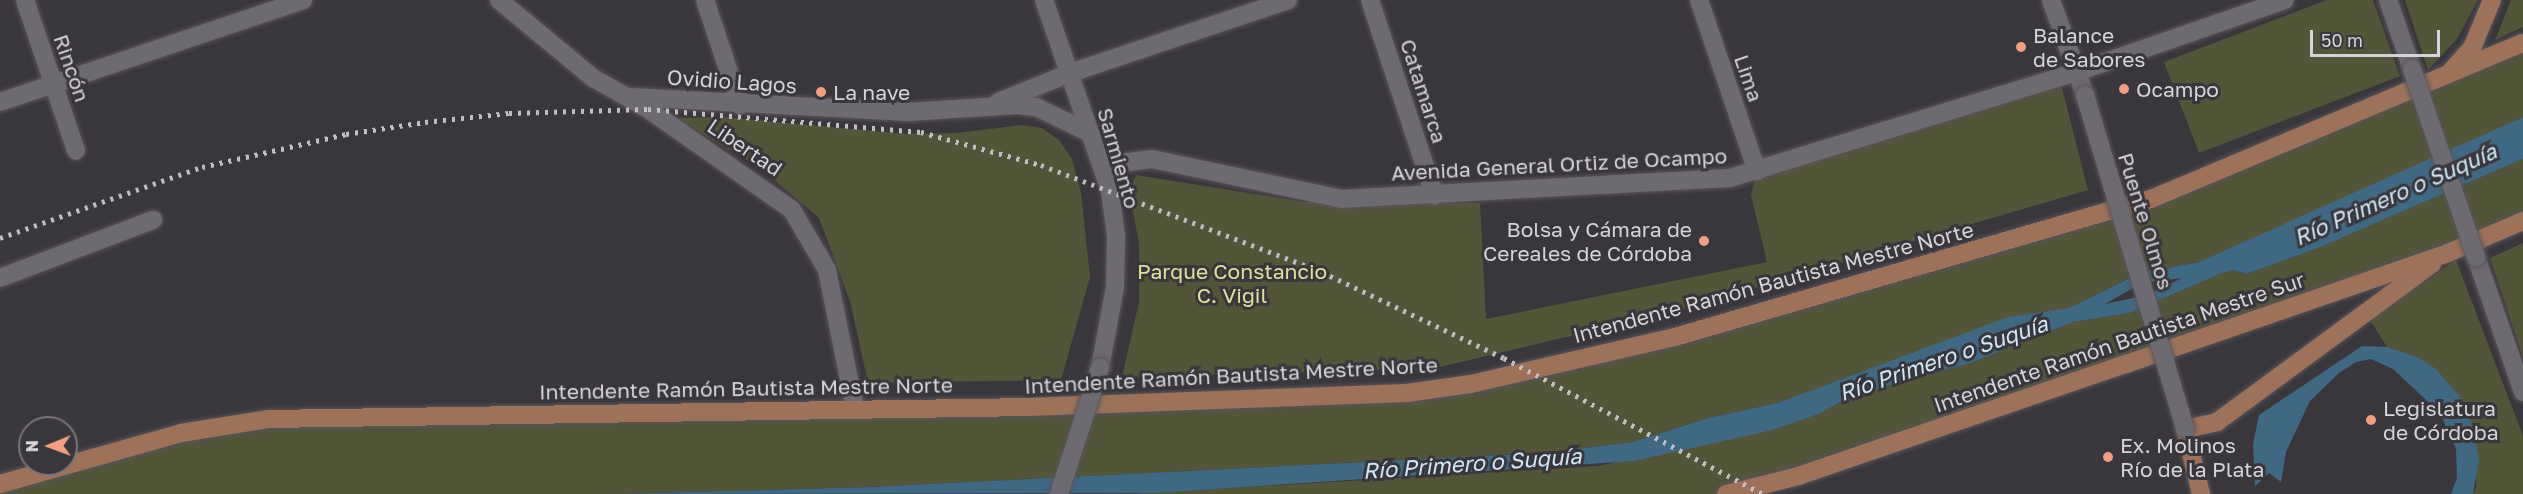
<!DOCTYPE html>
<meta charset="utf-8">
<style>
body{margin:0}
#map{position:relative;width:2523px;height:494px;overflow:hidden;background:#39363c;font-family:"Golos Text",sans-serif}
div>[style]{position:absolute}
.green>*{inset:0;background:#535538}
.water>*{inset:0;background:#3f6883}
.roads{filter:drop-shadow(0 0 2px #575459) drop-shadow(0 0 2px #575459)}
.minor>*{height:18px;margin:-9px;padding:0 9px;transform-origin:9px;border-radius:9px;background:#6e6a71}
.tertiary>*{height:18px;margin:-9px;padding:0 9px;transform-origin:9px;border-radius:9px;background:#6e6a71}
.secondary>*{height:18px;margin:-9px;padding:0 9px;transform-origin:9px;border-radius:9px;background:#6e6a71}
.primary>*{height:18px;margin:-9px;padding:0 9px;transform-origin:9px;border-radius:9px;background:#9d7258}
.rail>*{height:4.5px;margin-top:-2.25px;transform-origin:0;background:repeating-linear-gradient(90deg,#c1bfc3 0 3px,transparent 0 9px)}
.bridges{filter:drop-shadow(0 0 2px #575459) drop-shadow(0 0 2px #575459)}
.minor-bridge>*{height:18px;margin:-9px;padding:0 9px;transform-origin:9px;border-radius:9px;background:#6e6a71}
.secondary-bridge>*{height:18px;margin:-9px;padding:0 9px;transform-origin:9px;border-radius:9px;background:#6e6a71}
.dots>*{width:16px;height:16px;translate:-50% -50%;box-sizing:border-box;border:3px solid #39363c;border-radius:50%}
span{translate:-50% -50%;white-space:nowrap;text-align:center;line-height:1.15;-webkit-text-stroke:6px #39363c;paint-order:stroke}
.poi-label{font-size:21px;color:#d6d4d8}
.left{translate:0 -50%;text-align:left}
.right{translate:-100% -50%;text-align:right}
.street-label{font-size:21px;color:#d6d4d8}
.park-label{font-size:21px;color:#dfe39a}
.water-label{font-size:22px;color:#cee8fb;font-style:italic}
.north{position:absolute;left:18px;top:416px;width:60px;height:60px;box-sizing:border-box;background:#39363c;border:2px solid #78757a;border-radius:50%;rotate:269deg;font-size:16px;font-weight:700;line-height:24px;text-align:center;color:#d6d4d8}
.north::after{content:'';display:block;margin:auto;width:21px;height:27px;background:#f39f82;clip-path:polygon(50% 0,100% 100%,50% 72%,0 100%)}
.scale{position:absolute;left:2310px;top:30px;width:130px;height:27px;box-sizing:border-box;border:3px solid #d6d4d8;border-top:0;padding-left:8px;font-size:18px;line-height:21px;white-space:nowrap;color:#d6d4d8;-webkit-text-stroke:4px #39363c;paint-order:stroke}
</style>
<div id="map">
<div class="green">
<div style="clip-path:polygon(2327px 0,2373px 0,2400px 76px,2199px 153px,2164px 62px)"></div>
<div style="clip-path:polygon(2405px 0,2478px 0,2457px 39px,2428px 70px)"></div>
<div style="clip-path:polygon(2511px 0,2523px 0,2523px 27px,2495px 40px)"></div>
<div style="clip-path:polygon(2523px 43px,2523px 117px,2250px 241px,2199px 262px,2139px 273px,2069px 308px,1896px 359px,1777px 403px,1708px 418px,1633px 442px,1543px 453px,869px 487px,616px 494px,0 494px,0 484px,228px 424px,1028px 407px,1471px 384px,2151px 199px)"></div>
<div style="clip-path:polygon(2060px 80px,2088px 190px,1669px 313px,1431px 369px,1122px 377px,1139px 302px,1139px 244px,1129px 191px,1136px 175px,1304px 202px,1480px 203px,1486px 319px,1767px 262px,1751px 195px,1757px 171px)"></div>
<div style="clip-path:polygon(722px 117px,907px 134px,957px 133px,1022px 125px,1042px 128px,1059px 140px,1072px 159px,1081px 193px,1090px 277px,1061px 380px,868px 383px,850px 301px,819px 218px,760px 168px,676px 118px)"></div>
<div style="clip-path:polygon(2523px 159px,2523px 221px,1726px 494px,1131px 494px,1598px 466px,1773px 430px,1819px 414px,1851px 396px,1971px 363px,2073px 322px,2130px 313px,2222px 273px,2234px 270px,2246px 274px,2321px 247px)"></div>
<div style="clip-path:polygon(2523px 243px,2523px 357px,2490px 258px)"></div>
<div style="clip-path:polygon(2456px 260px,2523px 436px,2523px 494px,2473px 494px,2476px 487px,2476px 436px,2461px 398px,2436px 370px,2418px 357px,2387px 347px,2370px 320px)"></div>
</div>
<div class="water">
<div style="clip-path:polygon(evenodd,2523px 117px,2523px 159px,2321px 247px,2246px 274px,2234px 270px,2222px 273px,2130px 313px,2073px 322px,1971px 363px,1851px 396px,1819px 414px,1773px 430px,1634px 461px,1156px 493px,616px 494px,869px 487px,1543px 453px,1633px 442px,1708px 418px,1777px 403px,2008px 317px,2069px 308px,2140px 273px,2199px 262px,2523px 117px,2182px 278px,2147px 295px,2105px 304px,2142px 283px,2182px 278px)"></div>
<div style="clip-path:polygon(2362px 346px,2387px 347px,2418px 357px,2436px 369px,2461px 398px,2470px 417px,2479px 458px,2473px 494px,2451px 494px,2457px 478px,2456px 449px,2440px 413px,2393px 369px,2371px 359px,2356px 362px,2339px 373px,2310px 401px,2286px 452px,2281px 482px,2269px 473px,2255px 486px,2253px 444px,2259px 415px)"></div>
</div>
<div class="roads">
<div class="minor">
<div style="left:25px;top:0;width:159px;rotate:71.3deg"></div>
<div style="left:499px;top:0;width:122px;rotate:39.7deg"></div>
<div style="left:593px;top:78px;width:63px;rotate:29.4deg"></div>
<div style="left:648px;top:109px;width:176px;rotate:35deg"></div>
<div style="left:792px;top:210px;width:69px;rotate:59.7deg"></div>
<div style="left:827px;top:270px;width:142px;rotate:78.6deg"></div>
<div style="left:705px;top:0;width:111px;rotate:71.6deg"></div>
<div style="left:1370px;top:0;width:206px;rotate:71.7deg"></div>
<div style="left:1699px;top:0;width:181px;rotate:71.3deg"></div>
<div style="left:2388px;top:0;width:73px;rotate:70.8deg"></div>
<div style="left:631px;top:97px;width:277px;rotate:3.1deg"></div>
<div style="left:908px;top:112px;width:109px;rotate:-3.7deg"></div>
<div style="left:1017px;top:105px;width:19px;rotate:6deg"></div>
<div style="left:1036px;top:107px;width:60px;rotate:25.7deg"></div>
<div style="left:998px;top:102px;width:78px;rotate:-21.9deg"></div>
<div style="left:1070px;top:73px;width:230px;rotate:-18.5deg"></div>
<div style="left:1105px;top:174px;width:19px;rotate:-36deg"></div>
<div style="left:1120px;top:163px;width:32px;rotate:-7deg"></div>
<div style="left:1152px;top:159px;width:193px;rotate:11.9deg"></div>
<div style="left:1341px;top:199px;width:390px;rotate:-3.1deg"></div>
<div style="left:1730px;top:178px;width:363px;rotate:-17deg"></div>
<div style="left:2077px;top:72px;width:220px;rotate:-19.1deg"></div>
<div style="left:2476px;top:257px;width:143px;rotate:70.8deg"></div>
<div style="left:0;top:278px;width:164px;rotate:-20.8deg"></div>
</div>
<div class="tertiary">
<div style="left:0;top:102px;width:320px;rotate:-18.6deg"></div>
</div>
<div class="secondary">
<div style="left:1044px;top:0;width:202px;rotate:70.9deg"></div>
<div style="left:1110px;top:191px;width:45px;rotate:82.4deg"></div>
<div style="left:1116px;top:236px;width:51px;rotate:91.1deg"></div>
<div style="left:1115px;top:287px;width:82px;rotate:100.5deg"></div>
<div style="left:2051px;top:0;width:101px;rotate:70.3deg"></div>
</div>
<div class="primary">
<div style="left:2451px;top:71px;width:31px;rotate:-48deg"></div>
<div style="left:2472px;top:48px;width:52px;rotate:-67.4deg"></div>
<div style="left:0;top:484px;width:188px;rotate:-15.7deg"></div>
<div style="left:181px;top:433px;width:88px;rotate:-9.1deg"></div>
<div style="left:268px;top:419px;width:760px;rotate:-0.9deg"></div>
<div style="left:1028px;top:407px;width:379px;rotate:-2.1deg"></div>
<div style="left:1407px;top:393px;width:65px;rotate:-8deg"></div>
<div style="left:1471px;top:384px;width:209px;rotate:-13deg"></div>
<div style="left:1675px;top:337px;width:496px;rotate:-16.2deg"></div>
<div style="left:2151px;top:199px;width:403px;rotate:-22.8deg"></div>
<div style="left:1726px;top:494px;width:74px;rotate:-14deg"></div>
<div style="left:1798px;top:476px;width:347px;rotate:-18.9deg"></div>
<div style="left:2126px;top:364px;width:341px;rotate:-19deg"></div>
<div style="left:2448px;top:253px;width:82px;rotate:-23.1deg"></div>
<div style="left:2201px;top:494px;width:67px;rotate:-103.8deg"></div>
<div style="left:2185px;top:429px;width:33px;rotate:-12deg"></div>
<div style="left:2217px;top:422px;width:267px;rotate:-36.3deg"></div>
</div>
</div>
<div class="rail">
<div style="left:0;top:238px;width:214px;rotate:-19.4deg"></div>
<div style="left:202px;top:167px;width:148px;rotate:-12.9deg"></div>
<div style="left:346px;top:134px;width:80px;rotate:-8.6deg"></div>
<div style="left:425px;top:122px;width:84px;rotate:-6.1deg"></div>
<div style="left:509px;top:113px;width:139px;rotate:-1.6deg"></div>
<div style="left:648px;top:109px;width:274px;rotate:4.8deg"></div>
<div style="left:921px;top:132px;width:124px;rotate:15.4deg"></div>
<div style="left:1041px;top:165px;width:301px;rotate:20.8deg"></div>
<div style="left:1322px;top:272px;width:201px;rotate:25.3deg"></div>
<div style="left:1504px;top:358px;width:293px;rotate:27.7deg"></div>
</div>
<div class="bridges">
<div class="minor-bridge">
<div style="left:2412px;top:69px;width:199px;rotate:71.2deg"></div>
</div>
<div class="secondary-bridge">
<div style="left:2085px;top:95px;width:349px;rotate:73.3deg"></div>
<div style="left:1059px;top:494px;width:133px;rotate:-72deg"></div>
</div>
</div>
<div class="dots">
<div style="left:2021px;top:47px;background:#f39f82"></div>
<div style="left:2124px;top:89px;background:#f39f82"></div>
<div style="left:821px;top:92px;background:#f39f82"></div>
<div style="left:1704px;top:241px;background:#f39f82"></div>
<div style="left:2371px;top:420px;background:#f39f82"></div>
<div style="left:2108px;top:457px;background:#f39f82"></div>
</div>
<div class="poi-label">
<span class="left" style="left:2033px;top:47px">Balance<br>de Sabores</span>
<span class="left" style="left:2136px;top:89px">Ocampo</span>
<span class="left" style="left:833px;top:92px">La nave</span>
<span class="right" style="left:1692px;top:241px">Bolsa y Cámara de<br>Cereales de Córdoba</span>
<span class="left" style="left:2383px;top:420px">Legislatura<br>de Córdoba</span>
<span class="left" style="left:2120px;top:457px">Ex. Molinos<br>Río de la Plata</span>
</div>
<div class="street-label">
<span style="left:72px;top:68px;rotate:71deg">Rincón</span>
<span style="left:1749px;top:78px;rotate:71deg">Lima</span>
<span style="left:732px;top:81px;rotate:4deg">Ovidio Lagos</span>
<span style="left:1424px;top:91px;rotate:72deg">Catamarca</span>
<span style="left:745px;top:147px;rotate:34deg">Libertad</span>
<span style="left:1119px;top:158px;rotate:74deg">Sarmiento</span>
<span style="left:1559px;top:164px;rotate:-3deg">Avenida General Ortiz de Ocampo</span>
<span style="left:2146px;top:221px;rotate:73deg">Puente Olmos</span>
<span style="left:1773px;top:282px;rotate:-15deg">Intendente Ramón Bautista Mestre Norte</span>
<span style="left:2119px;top:342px;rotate:-19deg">Intendente Ramón Bautista Mestre Sur</span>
<span style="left:1231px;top:375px;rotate:-3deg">Intendente Ramón Bautista Mestre Norte</span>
<span style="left:746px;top:388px;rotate:-1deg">Intendente Ramón Bautista Mestre Norte</span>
</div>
<div class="park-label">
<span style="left:1232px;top:283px">Parque Constancio<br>C. Vigil</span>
</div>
<div class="water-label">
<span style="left:2395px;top:194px;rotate:-24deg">Río Primero o Suquía</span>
<span style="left:1943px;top:358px;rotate:-19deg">Río Primero o Suquía</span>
<span style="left:1472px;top:463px;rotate:-4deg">Río Primero o Suquía</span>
</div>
<div class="north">N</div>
<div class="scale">50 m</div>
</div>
